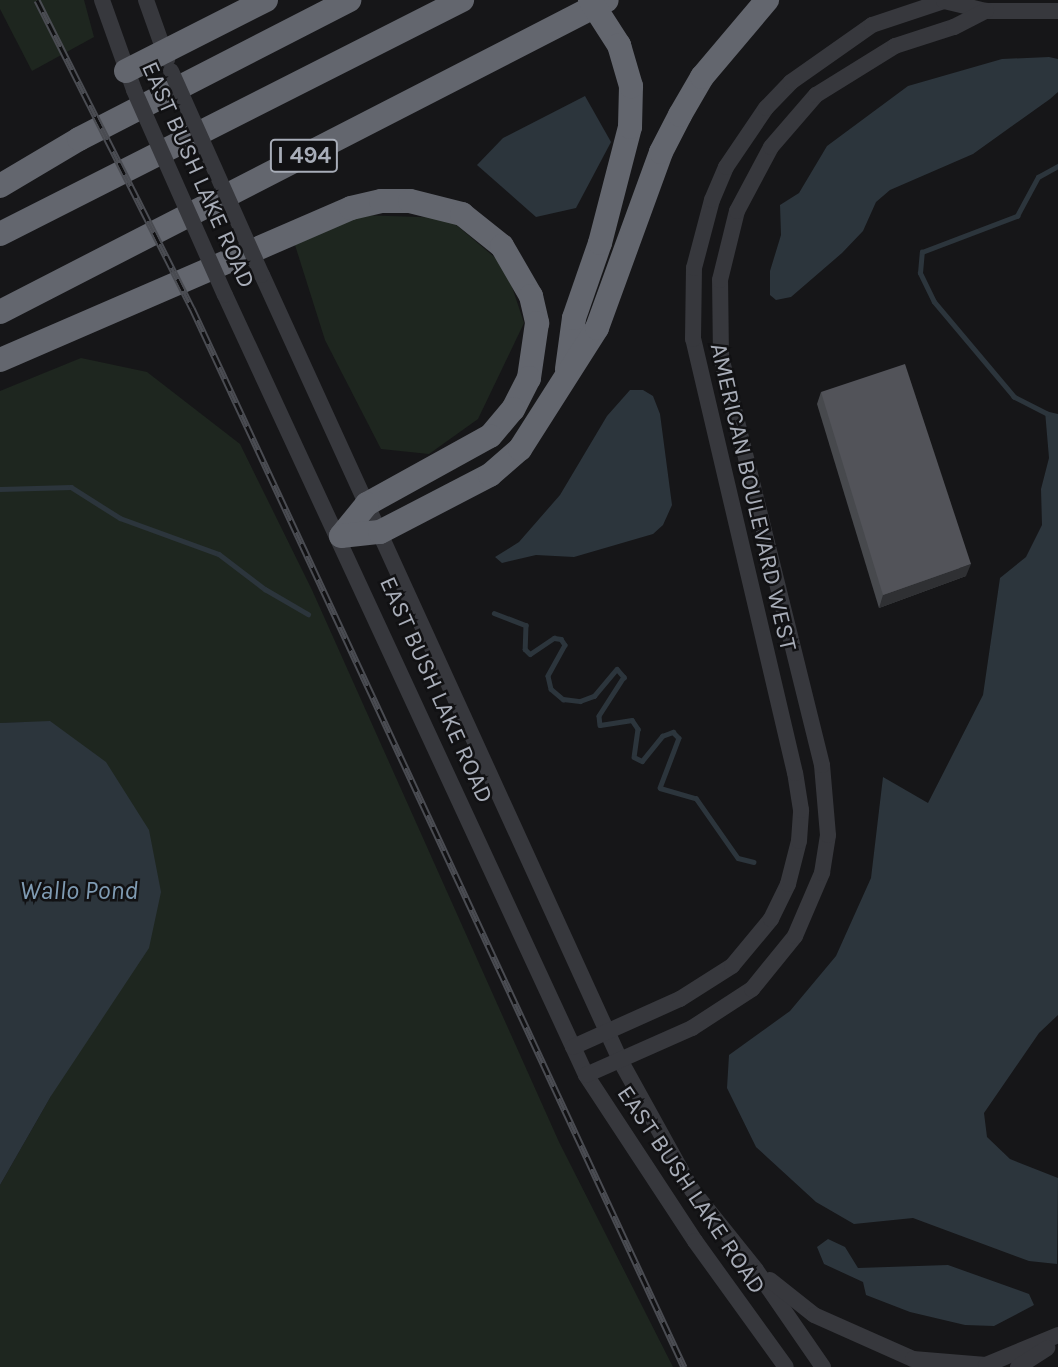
<!DOCTYPE html>
<style>
body{margin:0}
#map{position:relative;width:1058px;height:1367px;overflow:hidden;background:#161618;font-family:Karla,sans-serif}
div>[style]{position:absolute}
.green>*{inset:0;background:#1e261f}
.water>*{inset:0;background:#2c353c}
.stream>*{height:4.5px;margin:-2.25px;padding:0 2.25px;transform-origin:2.25px;border-radius:2.25px;background:#2c353c}
.tertiary>*{height:16px;margin:-8px;padding:0 8px;transform-origin:8px;border-radius:8px;background:#37383d}
.motorway>*{height:24px;margin:-12px;padding:0 12px;transform-origin:12px;border-radius:12px;background:#63666e}
.rail>*{height:7px;margin-top:-3.5px;transform-origin:0;background:repeating-linear-gradient(90deg,#111113 0 13px,#4a4c52 0 26px);box-sizing:border-box;border-block:2px solid #4a4c52}
.tertiary-bridge>*{height:16px;margin:-8px;padding:0 8px;transform-origin:8px;border-radius:8px;background:#37383d}
.motorway-bridge>*{height:24px;margin:-12px;padding:0 12px;transform-origin:12px;border-radius:12px;background:#63666e}
.wall>*{inset:0;background:#47494d}
.shaded-wall>*{inset:0;background:#2f3033}
.building>*{inset:0;background:#525359}
span{translate:-50% -50%;white-space:nowrap;text-align:center;line-height:1.15;-webkit-text-stroke:5px #111113;paint-order:stroke}
.shield-label span{padding:2px 5px;background:#111113;border:2px solid;border-radius:5px;-webkit-text-stroke-width:0}
.shield-label{font-size:23px;color:#a8adb8;font-weight:700}
.street-label{font-size:24px;color:#a8adb8}
.water-label{font-size:26px;color:#7f9bb3;font-style:italic}
</style>
<div id="map">
<div class="green">
<div style="clip-path:polygon(0 0,84px 0,94px 37px,32px 71px,0 9px)"></div>
<div style="clip-path:polygon(360px 215px,448px 218px,505px 266px,524px 323px,478px 419px,429px 454px,381px 449px,325px 340px,295px 245px)"></div>
<div style="clip-path:polygon(81px 358px,147px 372px,240px 444px,312px 590px,559px 1142px,673px 1367px,0 1367px,0 1185px,51px 1096px,50px 722px,0 723px,0 391px)"></div>
</div>
<div class="water">
<div style="clip-path:polygon(1049px 57px,1058px 59px,1058px 92px,1050px 99px,973px 154px,890px 190px,876px 202px,863px 231px,842px 253px,791px 297px,776px 300px,770px 295px,770px 271px,781px 235px,780px 205px,799px 193px,827px 146px,908px 86px,1002px 59px)"></div>
<div style="clip-path:polygon(585px 96px,611px 142px,576px 208px,536px 217px,477px 165px,503px 138px)"></div>
<div style="clip-path:polygon(630px 390px,643px 390px,653px 396px,660px 414px,672px 505px,663px 525px,653px 534px,574px 557px,536px 555px,502px 563px,495px 557px,519px 542px,560px 495px,607px 416px)"></div>
<div style="clip-path:polygon(1045px 411px,1058px 414px,1058px 1015px,1039px 1033px,984px 1113px,987px 1137px,1010px 1159px,1058px 1178px,1057px 1264px,1029px 1261px,913px 1218px,854px 1224px,816px 1202px,756px 1147px,727px 1088px,729px 1055px,790px 1011px,836px 956px,871px 878px,883px 777px,928px 803px,983px 695px,1000px 578px,1026px 557px,1042px 525px,1041px 489px,1049px 458px)"></div>
<div style="clip-path:polygon(50px 721px,106px 762px,149px 830px,161px 892px,149px 948px,51px 1096px,0 1185px,0 723px)"></div>
<div style="clip-path:polygon(828px 1239px,845px 1247px,858px 1268px,948px 1265px,1029px 1294px,1034px 1305px,994px 1326px,965px 1325px,910px 1312px,866px 1295px,863px 1282px,824px 1264px,817px 1247px)"></div>
</div>
<div class="stream">
<div style="left:1047px;top:414px;width:37px;rotate:-153deg"></div>
<div style="left:1014px;top:397px;width:124px;rotate:-130.1deg"></div>
<div style="left:934px;top:302px;width:32px;rotate:-116deg"></div>
<div style="left:920px;top:273px;width:21px;rotate:-85deg"></div>
<div style="left:922px;top:252px;width:102px;rotate:-20.8deg"></div>
<div style="left:1017px;top:216px;width:44px;rotate:-61.7deg"></div>
<div style="left:1038px;top:177px;width:23px;rotate:-29deg"></div>
<div style="left:0;top:489px;width:71px;rotate:-1.6deg"></div>
<div style="left:71px;top:487px;width:58px;rotate:32.3deg"></div>
<div style="left:120px;top:518px;width:105px;rotate:20deg"></div>
<div style="left:219px;top:554px;width:58px;rotate:37.3deg"></div>
<div style="left:265px;top:589px;width:50px;rotate:30.2deg"></div>
<div style="left:494px;top:613px;width:34px;rotate:21deg"></div>
<div style="left:526px;top:625px;width:24px;rotate:92deg"></div>
<div style="left:525px;top:649px;width:7px;rotate:45deg"></div>
<div style="left:530px;top:654px;width:29px;rotate:-34deg"></div>
<div style="left:554px;top:638px;width:7px;rotate:8deg"></div>
<div style="left:561px;top:639px;width:7px;rotate:56deg"></div>
<div style="left:565px;top:645px;width:35px;rotate:119deg"></div>
<div style="left:548px;top:676px;width:13px;rotate:77deg"></div>
<div style="left:551px;top:689px;width:16px;rotate:40deg"></div>
<div style="left:563px;top:699px;width:17px;rotate:7deg"></div>
<div style="left:580px;top:701px;width:15px;rotate:-20deg"></div>
<div style="left:594px;top:696px;width:35px;rotate:-50deg"></div>
<div style="left:617px;top:669px;width:11px;rotate:49deg"></div>
<div style="left:624px;top:677px;width:46px;rotate:122.7deg"></div>
<div style="left:599px;top:716px;width:9px;rotate:84deg"></div>
<div style="left:600px;top:725px;width:32px;rotate:-9deg"></div>
<div style="left:632px;top:720px;width:11px;rotate:56deg"></div>
<div style="left:638px;top:729px;width:28px;rotate:98deg"></div>
<div style="left:634px;top:757px;width:9px;rotate:27deg"></div>
<div style="left:642px;top:761px;width:32px;rotate:-51deg"></div>
<div style="left:662px;top:736px;width:12px;rotate:-20deg"></div>
<div style="left:673px;top:732px;width:8px;rotate:45deg"></div>
<div style="left:679px;top:738px;width:53px;rotate:110.8deg"></div>
<div style="left:660px;top:788px;width:37px;rotate:16deg"></div>
<div style="left:696px;top:798px;width:73px;rotate:55deg"></div>
<div style="left:738px;top:858px;width:16px;rotate:14deg"></div>
</div>
<div class="tertiary">
<div style="left:102px;top:0;width:96px;rotate:70.4deg"></div>
<div style="left:146px;top:0;width:63px;rotate:70.4deg"></div>
<div style="left:262px;top:275px;width:863px;rotate:65.48deg"></div>
<div style="left:620px;top:1060px;width:149px;rotate:61deg"></div>
<div style="left:692px;top:1190px;width:102px;rotate:51.3deg"></div>
<div style="left:756px;top:1270px;width:118px;rotate:55.4deg"></div>
<div style="left:225px;top:295px;width:859px;rotate:65.16deg"></div>
<div style="left:586px;top:1075px;width:199px;rotate:56.7deg"></div>
<div style="left:695px;top:1241px;width:155px;rotate:54.2deg"></div>
<div style="left:573px;top:1047px;width:117px;rotate:-24.2deg"></div>
<div style="left:680px;top:999px;width:62px;rotate:-32.4deg"></div>
<div style="left:732px;top:966px;width:61px;rotate:-50.3deg"></div>
<div style="left:771px;top:919px;width:39px;rotate:-64deg"></div>
<div style="left:788px;top:884px;width:44px;rotate:-75.7deg"></div>
<div style="left:799px;top:841px;width:31px;rotate:-86deg"></div>
<div style="left:801px;top:810px;width:37px;rotate:-99deg"></div>
<div style="left:795px;top:773px;width:446px;rotate:-103.2deg"></div>
<div style="left:693px;top:339px;width:71px;rotate:-89.2deg"></div>
<div style="left:694px;top:268px;width:70px;rotate:-75.2deg"></div>
<div style="left:712px;top:200px;width:36px;rotate:-67deg"></div>
<div style="left:726px;top:167px;width:71px;rotate:-55.9deg"></div>
<div style="left:766px;top:108px;width:36px;rotate:-46deg"></div>
<div style="left:791px;top:82px;width:99px;rotate:-35.1deg"></div>
<div style="left:872px;top:25px;width:76px;rotate:-18.4deg"></div>
<div style="left:944px;top:1px;width:43px;rotate:13.4deg"></div>
<div style="left:986px;top:11px;width:72px"></div>
<div style="left:586px;top:1075px;width:116px;rotate:-23.9deg"></div>
<div style="left:692px;top:1028px;width:72px;rotate:-33deg"></div>
<div style="left:752px;top:989px;width:68px;rotate:-50.9deg"></div>
<div style="left:795px;top:936px;width:69px;rotate:-66.8deg"></div>
<div style="left:822px;top:873px;width:38px;rotate:-81deg"></div>
<div style="left:828px;top:835px;width:70px;rotate:-94.9deg"></div>
<div style="left:822px;top:765px;width:419px;rotate:-103.9deg"></div>
<div style="left:721px;top:358px;width:78px;rotate:-90.7deg"></div>
<div style="left:720px;top:280px;width:71px;rotate:-76.2deg"></div>
<div style="left:737px;top:211px;width:72px;rotate:-62deg"></div>
<div style="left:771px;top:147px;width:69px;rotate:-49.1deg"></div>
<div style="left:816px;top:95px;width:93px;rotate:-31.8deg"></div>
<div style="left:895px;top:46px;width:62px;rotate:-17.9deg"></div>
<div style="left:954px;top:27px;width:36px;rotate:-27deg"></div>
<div style="left:770px;top:1280px;width:56px;rotate:38.5deg"></div>
<div style="left:814px;top:1315px;width:108px;rotate:24deg"></div>
<div style="left:913px;top:1359px;width:73px;rotate:4.7deg"></div>
<div style="left:986px;top:1365px;width:78px;rotate:-22.6deg"></div>
<div style="left:1018px;top:1367px;width:35px;rotate:-33deg"></div>
</div>
<div class="motorway">
<div style="left:126px;top:71px;width:157px;rotate:-26.9deg"></div>
<div style="left:0;top:186px;width:92px;rotate:-30.7deg"></div>
<div style="left:79px;top:139px;width:304px;rotate:-27.2deg"></div>
<div style="left:0;top:234px;width:518px;rotate:-26.86deg"></div>
<div style="left:0;top:312px;width:682px;rotate:-27.2deg"></div>
<div style="left:0;top:360px;width:382px;rotate:-23.4deg"></div>
<div style="left:351px;top:208px;width:31px;rotate:-13deg"></div>
<div style="left:381px;top:201px;width:29px"></div>
<div style="left:410px;top:201px;width:54px;rotate:14deg"></div>
<div style="left:462px;top:214px;width:51px;rotate:38.7deg"></div>
<div style="left:502px;top:246px;width:58px;rotate:59.9deg"></div>
<div style="left:531px;top:296px;width:28px;rotate:77deg"></div>
<div style="left:537px;top:323px;width:56px;rotate:98.3deg"></div>
<div style="left:529px;top:378px;width:35px;rotate:117deg"></div>
<div style="left:513px;top:409px;width:35px;rotate:130deg"></div>
<div style="left:490px;top:436px;width:141px;rotate:151.1deg"></div>
<div style="left:367px;top:504px;width:41px;rotate:129.1deg"></div>
<div style="left:567px;top:369px;width:51px;rotate:-82.2deg"></div>
<div style="left:574px;top:318px;width:79px;rotate:-70.9deg"></div>
<div style="left:600px;top:243px;width:120px;rotate:-75.5deg"></div>
<div style="left:630px;top:127px;width:41px;rotate:-88.6deg"></div>
<div style="left:341px;top:536px;width:39px;rotate:-6deg"></div>
<div style="left:380px;top:532px;width:124px;rotate:-27.4deg"></div>
<div style="left:490px;top:475px;width:40px;rotate:-41deg"></div>
<div style="left:520px;top:449px;width:143px;rotate:-57.5deg"></div>
<div style="left:597px;top:328px;width:187px;rotate:-70deg"></div>
<div style="left:661px;top:152px;width:42px;rotate:-62.8deg"></div>
<div style="left:680px;top:115px;width:44px;rotate:-59.9deg"></div>
<div style="left:702px;top:77px;width:101px;rotate:-49.8deg"></div>
</div>
<div class="rail">
<div style="left:37px;top:0;width:345px;rotate:63.3deg"></div>
<div style="left:192px;top:308px;width:1168px;rotate:65.08deg"></div>
</div>
<div class="tertiary-bridge">
<div style="left:171px;top:71px;width:223px;rotate:66deg"></div>
<div style="left:134px;top:90px;width:224px;rotate:66.1deg"></div>
</div>
<div class="motorway-bridge">
<div style="left:590px;top:0;width:54px;rotate:57.2deg"></div>
<div style="left:619px;top:45px;width:43px;rotate:73.7deg"></div>
</div>
<div class="wall">
<div style="clip-path:polygon(821px 392px,966px 576px,879px 608px,817px 404px)"></div>
</div>
<div class="shaded-wall">
<div style="clip-path:polygon(971px 564px,966px 576px,879px 608px,883px 595px)"></div>
</div>
<div class="building">
<div style="clip-path:polygon(905px 364px,971px 564px,883px 595px,821px 392px)"></div>
</div>
<div class="shield-label">
<span style="left:304px;top:156px">I 494</span>
</div>
<div class="street-label">
<span style="left:198px;top:175px;rotate:66deg">EAST BUSH LAKE ROAD</span>
<span style="left:753px;top:497px;rotate:77deg">AMERICAN BOULEVARD WEST</span>
<span style="left:436px;top:690px;rotate:66deg">EAST BUSH LAKE ROAD</span>
<span style="left:691px;top:1190px;rotate:56deg">EAST BUSH LAKE ROAD</span>
</div>
<div class="water-label">
<span style="left:79px;top:891px">Wallo Pond</span>
</div>
</div>
